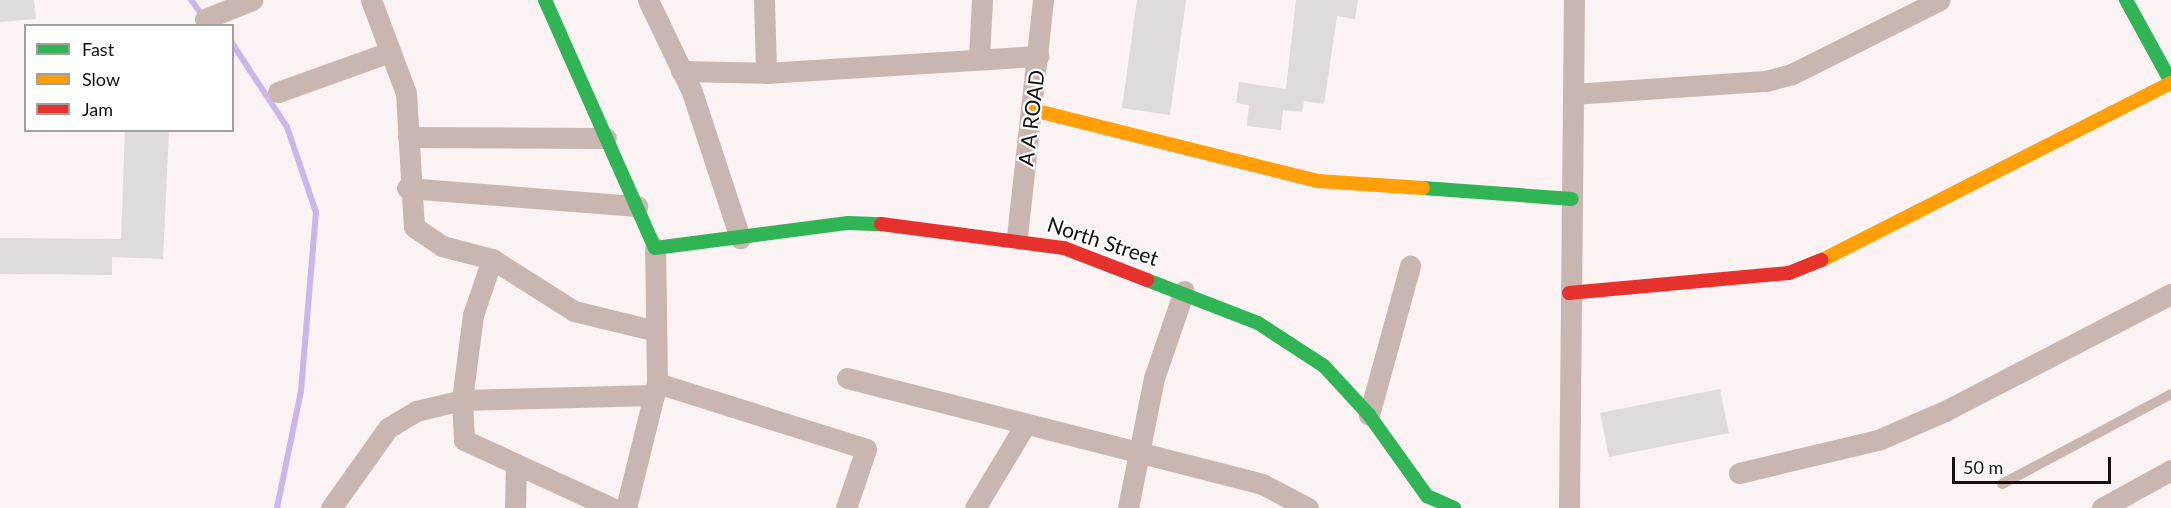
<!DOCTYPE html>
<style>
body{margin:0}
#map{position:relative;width:2171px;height:508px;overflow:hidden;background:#faf2f3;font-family:Lato,sans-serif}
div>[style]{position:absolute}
.stream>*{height:6px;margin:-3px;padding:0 3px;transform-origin:3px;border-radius:3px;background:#ccb5eb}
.building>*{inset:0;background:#dfdadc}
.lane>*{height:10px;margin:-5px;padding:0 5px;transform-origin:5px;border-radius:5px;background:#cab6b1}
.street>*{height:21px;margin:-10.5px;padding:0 10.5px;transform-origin:10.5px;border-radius:10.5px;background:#cab6b1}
.fast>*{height:14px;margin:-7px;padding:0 7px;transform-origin:7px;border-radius:7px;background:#30b455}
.slow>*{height:14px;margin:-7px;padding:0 7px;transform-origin:7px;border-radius:7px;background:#ff9f0a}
.jam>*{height:14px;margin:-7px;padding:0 7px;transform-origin:7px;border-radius:7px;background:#e5322d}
span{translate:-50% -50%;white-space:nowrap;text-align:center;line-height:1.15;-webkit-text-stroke:4.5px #fff;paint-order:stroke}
.street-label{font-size:21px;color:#130e0f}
.legend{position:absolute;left:24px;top:24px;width:210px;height:108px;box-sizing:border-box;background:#fff;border:2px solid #a19f9f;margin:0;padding:8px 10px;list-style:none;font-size:18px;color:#130e0f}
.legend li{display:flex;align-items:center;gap:12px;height:30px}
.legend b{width:30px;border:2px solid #a19f9f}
.scale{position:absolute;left:1952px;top:457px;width:159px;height:27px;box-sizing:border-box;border:3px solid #130e0f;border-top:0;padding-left:8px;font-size:18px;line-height:21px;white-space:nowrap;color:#130e0f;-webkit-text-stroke:4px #fff;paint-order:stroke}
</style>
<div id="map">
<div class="stream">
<div style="left:191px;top:0;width:20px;rotate:53deg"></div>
<div style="left:232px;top:43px;width:100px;rotate:56.8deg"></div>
<div style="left:287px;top:127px;width:90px;rotate:71.2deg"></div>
<div style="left:316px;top:212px;width:180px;rotate:94.8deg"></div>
<div style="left:301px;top:391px;width:119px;rotate:101.6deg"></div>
</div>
<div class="building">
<div style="clip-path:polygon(0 0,34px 0,36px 19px,0 22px)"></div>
<div style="clip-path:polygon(1137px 0,1186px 0,1170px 115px,1122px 108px)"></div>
<div style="clip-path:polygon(1296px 0,1358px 0,1355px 19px,1337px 16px,1324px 104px,1304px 101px,1302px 112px,1283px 110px,1281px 130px,1247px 126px,1249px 105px,1236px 103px,1239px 82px,1286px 89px)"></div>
<div style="clip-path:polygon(125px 130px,169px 130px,163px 259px,112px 257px,112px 275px,0 274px,0 238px,121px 239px)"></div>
<div style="clip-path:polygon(1720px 389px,1729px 433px,1609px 457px,1600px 413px)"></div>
</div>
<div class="lane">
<div style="left:2002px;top:484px;width:191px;rotate:-28deg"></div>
</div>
<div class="street">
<div style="left:371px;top:0;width:99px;rotate:69.4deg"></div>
<div style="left:406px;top:93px;width:134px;rotate:86.6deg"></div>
<div style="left:414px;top:227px;width:34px;rotate:34deg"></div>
<div style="left:442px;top:246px;width:52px;rotate:14.6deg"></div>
<div style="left:492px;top:259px;width:97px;rotate:32.4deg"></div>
<div style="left:574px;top:311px;width:84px;rotate:13.7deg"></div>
<div style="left:648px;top:0;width:102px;rotate:64.4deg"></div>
<div style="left:692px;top:92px;width:154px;rotate:71.8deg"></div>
<div style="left:764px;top:0;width:73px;rotate:88.4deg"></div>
<div style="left:205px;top:19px;width:51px;rotate:-22deg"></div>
<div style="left:979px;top:57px;width:57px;rotate:-87deg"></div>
<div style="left:681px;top:71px;width:85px;rotate:1.3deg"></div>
<div style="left:766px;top:73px;width:273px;rotate:-3.6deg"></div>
<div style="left:278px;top:92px;width:119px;rotate:-19.7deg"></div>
<div style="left:1573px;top:94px;width:193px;rotate:-3.9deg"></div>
<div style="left:1766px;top:81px;width:27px;rotate:-15deg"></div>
<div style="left:1792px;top:74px;width:165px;rotate:-26.6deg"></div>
<div style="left:408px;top:137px;width:198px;rotate:0.3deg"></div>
<div style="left:407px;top:188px;width:231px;rotate:4.5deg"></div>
<div style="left:1017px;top:236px;width:237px;rotate:-83.7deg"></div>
<div style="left:492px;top:259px;width:59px;rotate:108.7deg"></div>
<div style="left:473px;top:315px;width:86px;rotate:97.4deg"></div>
<div style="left:462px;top:400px;width:40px;rotate:87.1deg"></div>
<div style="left:464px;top:440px;width:163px;rotate:24.7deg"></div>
<div style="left:847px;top:378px;width:428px;rotate:14.3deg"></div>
<div style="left:1262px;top:484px;width:52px;rotate:27.6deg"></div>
<div style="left:657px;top:383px;width:219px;rotate:17.5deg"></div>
<div style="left:866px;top:449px;width:62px;rotate:108.7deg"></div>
<div style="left:1369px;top:415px;width:155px;rotate:-74.6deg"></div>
<div style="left:1739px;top:473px;width:143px;rotate:-13.4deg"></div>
<div style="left:1878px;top:440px;width:73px;rotate:-23.4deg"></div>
<div style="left:1945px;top:411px;width:254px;rotate:-27.4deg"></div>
<div style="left:331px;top:508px;width:98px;rotate:-54.5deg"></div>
<div style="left:388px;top:428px;width:33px;rotate:-31deg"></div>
<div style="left:416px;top:411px;width:47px;rotate:-13.4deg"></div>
<div style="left:462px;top:400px;width:192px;rotate:-1.5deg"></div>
<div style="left:515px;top:508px;width:44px;rotate:-88.7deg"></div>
<div style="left:626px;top:508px;width:129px;rotate:-76.1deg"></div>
<div style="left:657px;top:383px;width:135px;rotate:-90.8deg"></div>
<div style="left:975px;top:508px;width:97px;rotate:-58.9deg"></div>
<div style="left:1128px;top:508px;width:133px;rotate:-78.7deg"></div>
<div style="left:1154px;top:378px;width:92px;rotate:-71deg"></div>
<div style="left:1569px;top:508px;width:508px;rotate:-89.44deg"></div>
<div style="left:2102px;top:508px;width:79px;rotate:-28.8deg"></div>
</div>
<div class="fast">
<div style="left:545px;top:0;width:271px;rotate:66.1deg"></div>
<div style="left:655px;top:248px;width:195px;rotate:-7.4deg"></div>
<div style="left:848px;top:223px;width:33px;rotate:2deg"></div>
<div style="left:2126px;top:0;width:94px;rotate:61.2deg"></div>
<div style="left:1423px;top:188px;width:149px;rotate:4.2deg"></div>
<div style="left:1147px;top:280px;width:119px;rotate:21.2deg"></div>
<div style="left:1258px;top:323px;width:79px;rotate:33.1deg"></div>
<div style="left:1324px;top:366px;width:67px;rotate:47.4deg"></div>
<div style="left:1369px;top:415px;width:100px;rotate:54.4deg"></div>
<div style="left:1427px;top:496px;width:30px;rotate:24deg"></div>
</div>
<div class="slow">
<div style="left:1033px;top:110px;width:294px;rotate:14deg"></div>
<div style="left:1318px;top:181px;width:105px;rotate:3.8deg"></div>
<div style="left:1822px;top:260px;width:391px;rotate:-26.9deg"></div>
</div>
<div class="jam">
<div style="left:881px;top:224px;width:185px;rotate:7.5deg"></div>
<div style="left:1064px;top:248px;width:89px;rotate:21.1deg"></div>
<div style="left:1569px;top:293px;width:221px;rotate:-5.2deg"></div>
<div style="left:1789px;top:273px;width:35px;rotate:-22deg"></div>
</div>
<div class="street-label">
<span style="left:1031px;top:118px;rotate:-83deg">A A ROAD</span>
<span style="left:1103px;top:241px;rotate:18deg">North Street</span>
</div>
<ul class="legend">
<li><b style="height:8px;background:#30b455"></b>Fast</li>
<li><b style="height:8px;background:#ff9f0a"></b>Slow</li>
<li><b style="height:8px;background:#e5322d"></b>Jam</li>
</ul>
<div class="scale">50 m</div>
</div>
